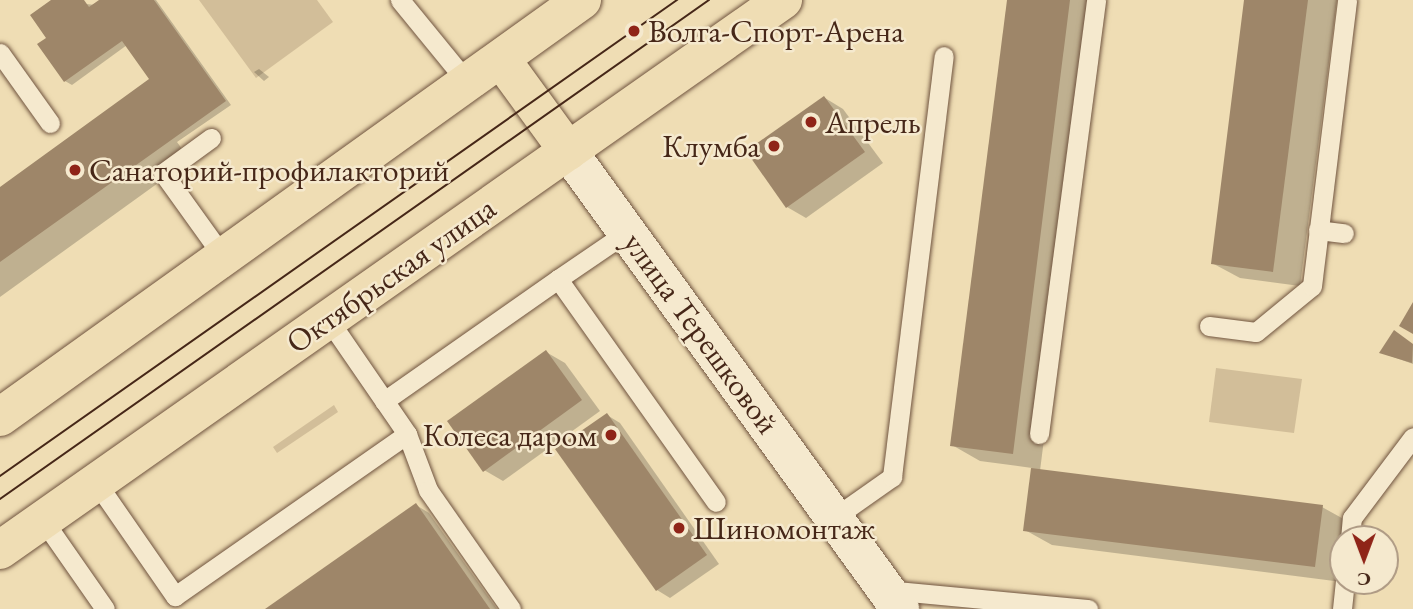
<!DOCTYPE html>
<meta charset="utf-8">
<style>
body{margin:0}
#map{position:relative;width:1413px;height:609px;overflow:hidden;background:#efddb4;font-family:"EB Garamond",serif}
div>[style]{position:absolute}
.green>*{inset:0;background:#d2be99}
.shadow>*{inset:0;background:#0003}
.building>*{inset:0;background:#9e8669}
.roads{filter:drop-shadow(0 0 2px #70543f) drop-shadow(0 0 2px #70543f)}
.lane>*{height:19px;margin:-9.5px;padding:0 9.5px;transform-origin:9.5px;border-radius:9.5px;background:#f5e9ce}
.secondary>*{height:38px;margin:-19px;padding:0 19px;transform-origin:19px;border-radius:19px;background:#f5e9ce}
.primary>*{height:38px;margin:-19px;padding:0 19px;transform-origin:19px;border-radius:19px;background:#efddb4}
.tram>*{height:2px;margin:-1px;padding:0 1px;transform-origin:1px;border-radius:1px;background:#462718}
.dots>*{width:19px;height:19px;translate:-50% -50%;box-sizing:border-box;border:4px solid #f5e9ce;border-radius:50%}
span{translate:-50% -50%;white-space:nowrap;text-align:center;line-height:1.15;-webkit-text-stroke:5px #f5e9ce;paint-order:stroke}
.poi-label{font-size:32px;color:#462718}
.left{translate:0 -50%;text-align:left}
.right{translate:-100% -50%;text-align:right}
.street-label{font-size:32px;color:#462718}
.north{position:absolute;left:1329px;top:525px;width:70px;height:70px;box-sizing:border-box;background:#f5e9ce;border:2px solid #af9b85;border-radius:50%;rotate:180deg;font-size:19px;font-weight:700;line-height:28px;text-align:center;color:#462718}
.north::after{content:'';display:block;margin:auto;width:24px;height:32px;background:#8f2418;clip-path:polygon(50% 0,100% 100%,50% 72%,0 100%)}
</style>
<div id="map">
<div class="green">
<div style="clip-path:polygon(199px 0,317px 0,333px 22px,256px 78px)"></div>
<div style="clip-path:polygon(1216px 368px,1302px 379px,1294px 433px,1209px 422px)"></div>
<div style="clip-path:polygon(334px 405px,338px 412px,277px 453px,273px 447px)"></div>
</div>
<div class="shadow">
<div style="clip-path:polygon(54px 0,95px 5px,156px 0,231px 105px,177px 142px,190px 160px,0 297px,0 189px,152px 80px,127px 45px,72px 85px,65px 81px,49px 38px)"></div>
<div style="clip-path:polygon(1008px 0,1099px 0,1040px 471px,1322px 507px,1349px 522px,1342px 582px,1052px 545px,1025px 530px,1032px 468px,980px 461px,952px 445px)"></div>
<div style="clip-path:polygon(1246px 0,1337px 0,1300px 286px,1240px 278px,1212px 263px)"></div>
<div style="clip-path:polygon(259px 69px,269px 77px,264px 81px,254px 72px)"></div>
<div style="clip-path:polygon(825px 98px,843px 109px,883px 163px,806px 218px,787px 207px)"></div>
<div style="clip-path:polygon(1400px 336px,1413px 345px,1413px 364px,1382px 353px)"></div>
<div style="clip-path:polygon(546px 352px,565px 363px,600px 411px,503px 481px,484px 470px)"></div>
<div style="clip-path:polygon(607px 415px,620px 423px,719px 564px,670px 598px,657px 590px)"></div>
<div style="clip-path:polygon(416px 505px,429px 513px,497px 609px,268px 609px)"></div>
</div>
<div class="building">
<div style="clip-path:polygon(51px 0,84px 0,89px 7px,99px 0,154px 0,226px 101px,0 262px,0 187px,149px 79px,122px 41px,64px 82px,37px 44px,46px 38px,30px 15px)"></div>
<div style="clip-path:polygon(1007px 0,1070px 0,1013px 454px,950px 446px)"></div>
<div style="clip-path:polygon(1244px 0,1308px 0,1273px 272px,1211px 264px)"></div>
<div style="clip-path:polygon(824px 96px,865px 152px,786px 208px,746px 151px)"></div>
<div style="clip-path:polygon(1413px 302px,1413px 334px,1399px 326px)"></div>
<div style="clip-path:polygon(1394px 330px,1413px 344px,1412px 363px,1379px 353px)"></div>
<div style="clip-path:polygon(546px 350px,582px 400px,483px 472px,447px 421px)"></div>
<div style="clip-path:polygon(607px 413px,707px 555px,656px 591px,555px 449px)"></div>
<div style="clip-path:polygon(1031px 468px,1323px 505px,1315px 567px,1023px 531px)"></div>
<div style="clip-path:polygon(416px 503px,490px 609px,265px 609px)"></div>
</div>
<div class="roads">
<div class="lane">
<div style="left:400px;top:0;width:107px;rotate:50.7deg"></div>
<div style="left:0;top:53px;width:86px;rotate:54.5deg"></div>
<div style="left:211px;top:138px;width:59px;rotate:143.9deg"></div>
<div style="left:163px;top:173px;width:105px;rotate:54.3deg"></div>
<div style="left:1318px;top:230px;width:26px;rotate:7deg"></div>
<div style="left:627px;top:232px;width:83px;rotate:145.7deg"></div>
<div style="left:558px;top:279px;width:273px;rotate:54.7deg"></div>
<div style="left:328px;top:319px;width:140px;rotate:55.5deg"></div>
<div style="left:407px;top:434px;width:60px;rotate:69.4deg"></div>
<div style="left:428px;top:490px;width:145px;rotate:55.1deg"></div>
<div style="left:1209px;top:326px;width:47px;rotate:7.3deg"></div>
<div style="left:1256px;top:332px;width:72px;rotate:-39.4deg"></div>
<div style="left:1312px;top:286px;width:288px;rotate:-83deg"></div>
<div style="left:384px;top:401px;width:213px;rotate:-35deg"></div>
<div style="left:1039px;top:434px;width:438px;rotate:-82.5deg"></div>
<div style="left:96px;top:482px;width:139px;rotate:55.3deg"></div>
<div style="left:175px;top:596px;width:283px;rotate:-34.9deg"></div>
<div style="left:835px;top:517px;width:70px;rotate:-35.1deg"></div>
<div style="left:892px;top:477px;width:424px;rotate:-83deg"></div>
<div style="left:43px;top:520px;width:108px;rotate:55.1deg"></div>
<div style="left:1350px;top:539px;width:21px;rotate:-85deg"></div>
<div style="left:1352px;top:518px;width:101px;rotate:-53deg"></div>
<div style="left:887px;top:590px;width:202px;rotate:5.4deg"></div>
<div style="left:1342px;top:609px;width:28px;rotate:-84deg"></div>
</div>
<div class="secondary">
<div style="left:568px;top:151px;width:566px;rotate:54.06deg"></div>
</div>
<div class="primary">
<div style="left:501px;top:59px;width:114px;rotate:53.9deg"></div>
<div style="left:0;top:417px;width:716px;rotate:-35.62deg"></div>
<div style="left:0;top:550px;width:957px;rotate:-35.09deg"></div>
</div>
</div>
<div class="tram">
<div style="left:0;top:476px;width:828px;rotate:-35.11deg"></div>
<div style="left:0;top:499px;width:867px;rotate:-35.14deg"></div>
</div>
<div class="dots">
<div style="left:634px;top:31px;background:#8f2418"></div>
<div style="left:811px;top:122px;background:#8f2418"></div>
<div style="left:774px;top:146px;background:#8f2418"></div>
<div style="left:75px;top:170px;background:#8f2418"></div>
<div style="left:611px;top:435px;background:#8f2418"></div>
<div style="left:679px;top:528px;background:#8f2418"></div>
</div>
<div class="poi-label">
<span class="left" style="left:648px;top:31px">Волга-Спорт-Арена</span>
<span class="left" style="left:825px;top:122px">Апрель</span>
<span class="right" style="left:760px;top:146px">Клумба</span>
<span class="left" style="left:89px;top:170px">Санаторий-профилакторий</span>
<span class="right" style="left:597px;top:435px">Колеса даром</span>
<span class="left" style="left:693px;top:528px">Шиномонтаж</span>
</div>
<div class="street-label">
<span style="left:391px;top:275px;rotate:-35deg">Октябрьская улица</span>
<span style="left:701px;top:333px;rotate:54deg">улица Терешковой</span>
</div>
<div class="north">С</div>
</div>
